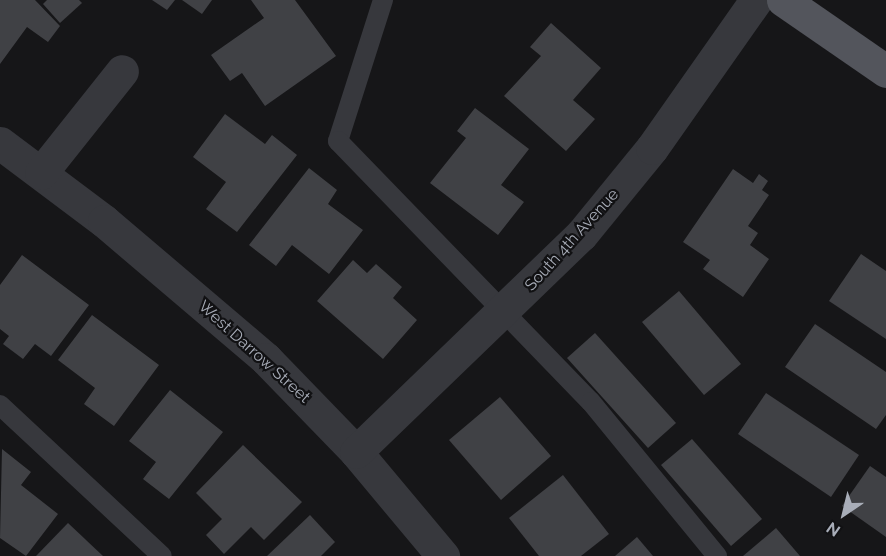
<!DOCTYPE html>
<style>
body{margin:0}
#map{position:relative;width:886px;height:556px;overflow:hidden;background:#161618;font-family:Raleway,sans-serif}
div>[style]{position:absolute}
.building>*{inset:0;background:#404145}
.service>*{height:20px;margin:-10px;padding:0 10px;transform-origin:10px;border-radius:10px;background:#37383d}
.minor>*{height:33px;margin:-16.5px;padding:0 16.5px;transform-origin:16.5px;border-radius:16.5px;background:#37383d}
.primary>*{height:33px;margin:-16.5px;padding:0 16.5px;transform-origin:16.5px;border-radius:16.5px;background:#53555c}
span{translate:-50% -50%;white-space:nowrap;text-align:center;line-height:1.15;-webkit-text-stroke:4.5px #111113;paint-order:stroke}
.street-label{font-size:16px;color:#a8adb8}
.north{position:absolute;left:814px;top:484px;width:60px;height:60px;-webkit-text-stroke:4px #111113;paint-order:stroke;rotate:215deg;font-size:16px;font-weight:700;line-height:24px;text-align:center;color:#a8adb8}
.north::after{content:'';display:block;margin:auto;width:21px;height:27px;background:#a8adb8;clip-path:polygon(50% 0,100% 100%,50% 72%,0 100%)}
</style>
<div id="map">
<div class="building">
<div style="clip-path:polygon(0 0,35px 0,60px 26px,48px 42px,27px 27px,0 64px)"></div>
<div style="clip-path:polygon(47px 0,79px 0,82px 3px,60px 23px,43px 4px)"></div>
<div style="clip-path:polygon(152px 0,175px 0,167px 10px)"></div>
<div style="clip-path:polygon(182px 0,212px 0,202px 14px)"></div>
<div style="clip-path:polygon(251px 0,295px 0,336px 56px,265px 106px,242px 73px,230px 81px,211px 55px,264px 18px)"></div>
<div style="clip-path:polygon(551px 23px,601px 68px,573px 100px,595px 119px,566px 151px,504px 96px,541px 56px,530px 47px)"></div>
<div style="clip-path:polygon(475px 108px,529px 149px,501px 185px,524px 202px,498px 235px,430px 183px,466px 138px,457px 131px)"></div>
<div style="clip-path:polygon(225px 114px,265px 144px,272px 135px,297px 155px,237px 232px,206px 209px,226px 182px,193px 157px)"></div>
<div style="clip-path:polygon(309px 168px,337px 190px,328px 204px,363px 230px,329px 274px,292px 245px,276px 266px,249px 245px)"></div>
<div style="clip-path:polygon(733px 169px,753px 183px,759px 174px,768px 181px,762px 190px,769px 195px,748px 226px,758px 233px,750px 245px,769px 259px,743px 297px,703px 269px,710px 260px,683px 242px)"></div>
<div style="clip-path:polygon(861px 254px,886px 271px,886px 339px,829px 301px)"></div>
<div style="clip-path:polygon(22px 255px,89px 305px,51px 356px,35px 344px,23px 359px,3px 344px,9px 336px,0 329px,0 285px)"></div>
<div style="clip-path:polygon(353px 260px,367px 273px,376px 264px,402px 287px,393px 298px,417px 320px,383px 359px,317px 301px)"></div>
<div style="clip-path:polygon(679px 291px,741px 364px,704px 395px,642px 322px)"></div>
<div style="clip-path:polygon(92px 315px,159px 365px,114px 426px,84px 404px,95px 388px,58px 360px)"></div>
<div style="clip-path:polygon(815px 324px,886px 372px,886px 415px,876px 429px,785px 367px)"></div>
<div style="clip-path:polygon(595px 333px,676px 423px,648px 448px,567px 358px)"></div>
<div style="clip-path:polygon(170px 390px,223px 432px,169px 499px,143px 479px,156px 462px,129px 441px)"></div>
<div style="clip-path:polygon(766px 393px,859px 455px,831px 497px,738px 434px)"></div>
<div style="clip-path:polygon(500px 397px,551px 456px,501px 500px,449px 440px)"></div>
<div style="clip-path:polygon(692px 439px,762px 519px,731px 546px,661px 465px)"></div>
<div style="clip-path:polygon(243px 445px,302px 502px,264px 540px,251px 527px,224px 554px,206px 535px,222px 519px,196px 493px)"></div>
<div style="clip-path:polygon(2px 449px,31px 472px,21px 485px,58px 514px,26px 556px,0 538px)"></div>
<div style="clip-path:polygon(870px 466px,886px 477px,886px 537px,842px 506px)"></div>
<div style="clip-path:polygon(563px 475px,609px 534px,581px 556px,539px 556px,509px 518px)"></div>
<div style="clip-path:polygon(310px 515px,335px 542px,321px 556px,267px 556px)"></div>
<div style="clip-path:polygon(68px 523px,103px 556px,36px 556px)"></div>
<div style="clip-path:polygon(776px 528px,800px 556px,743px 556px)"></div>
<div style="clip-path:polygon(637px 537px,653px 556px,615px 556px)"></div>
</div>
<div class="service">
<div style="left:383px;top:0;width:148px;rotate:107.7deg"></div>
<div style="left:338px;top:141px;width:363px;rotate:45.9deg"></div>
<div style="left:591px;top:402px;width:199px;rotate:50.7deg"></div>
<div style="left:0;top:405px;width:221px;rotate:43deg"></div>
</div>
<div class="minor">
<div style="left:0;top:143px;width:130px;rotate:36.9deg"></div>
<div style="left:104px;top:221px;width:213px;rotate:40.4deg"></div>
<div style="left:266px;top:359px;width:129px;rotate:45.9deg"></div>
<div style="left:356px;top:452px;width:136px;rotate:50.1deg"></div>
<div style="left:41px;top:173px;width:130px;rotate:-51.5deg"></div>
<div style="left:356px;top:452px;width:313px;rotate:-44deg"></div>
<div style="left:581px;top:235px;width:112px;rotate:-50.8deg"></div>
<div style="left:652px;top:148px;width:181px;rotate:-54.9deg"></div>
</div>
<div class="primary">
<div style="left:783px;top:0;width:125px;rotate:34.6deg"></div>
</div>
<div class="street-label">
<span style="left:572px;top:240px;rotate:-48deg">South 4th Avenue</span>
<span style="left:254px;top:352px;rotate:42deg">West Darrow Street</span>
</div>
<div class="north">N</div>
</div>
